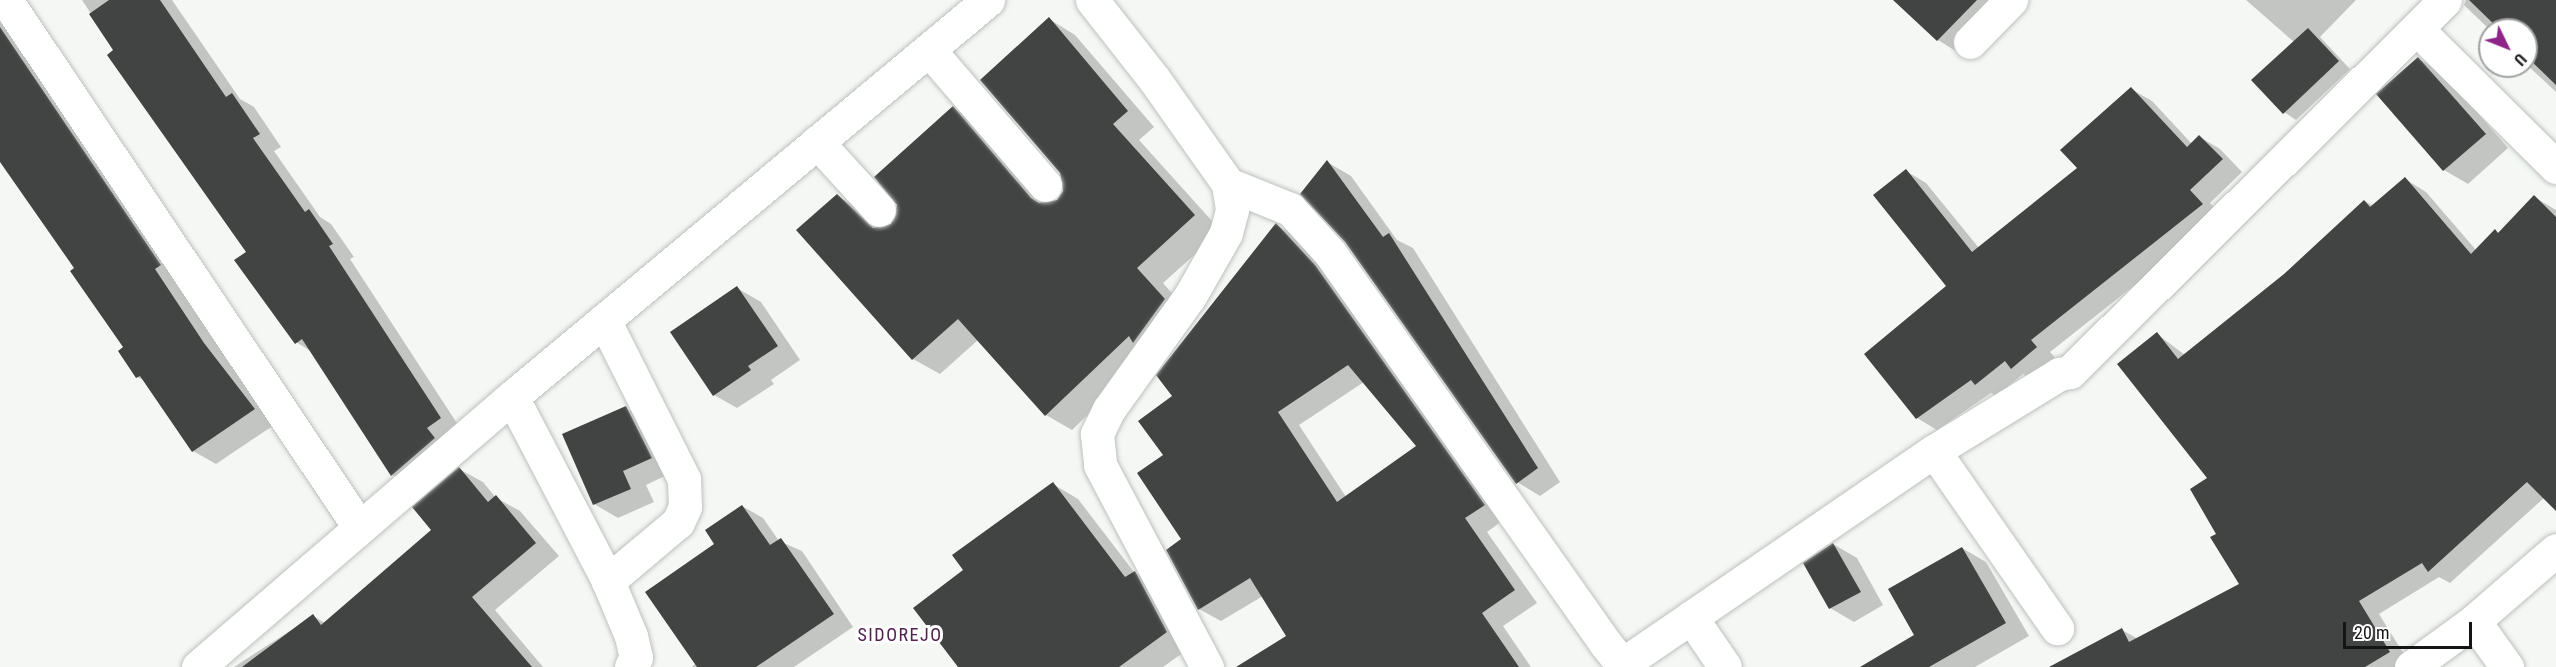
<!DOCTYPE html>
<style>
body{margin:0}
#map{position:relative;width:2556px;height:667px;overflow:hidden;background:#f4f7f4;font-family:"Roboto Condensed",sans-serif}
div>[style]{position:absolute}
.shadow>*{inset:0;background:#0003}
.building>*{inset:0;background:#414442}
.roads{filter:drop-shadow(0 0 2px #bdc0be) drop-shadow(0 0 2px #bdc0be)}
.minor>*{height:33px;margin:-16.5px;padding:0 16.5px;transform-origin:16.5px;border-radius:16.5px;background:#fff}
span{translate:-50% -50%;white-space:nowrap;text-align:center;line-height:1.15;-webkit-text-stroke:6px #fff;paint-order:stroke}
.quarter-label{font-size:18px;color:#53204f;letter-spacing:1.5px}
.north{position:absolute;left:2478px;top:18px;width:60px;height:60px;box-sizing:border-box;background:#fff;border:2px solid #a1a1a1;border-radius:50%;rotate:133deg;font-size:16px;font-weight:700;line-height:24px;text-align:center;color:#141514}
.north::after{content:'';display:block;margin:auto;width:21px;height:27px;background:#8e2489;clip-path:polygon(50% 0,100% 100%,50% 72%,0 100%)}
.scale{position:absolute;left:2343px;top:622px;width:129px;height:27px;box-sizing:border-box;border:3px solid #141514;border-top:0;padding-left:8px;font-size:18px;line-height:21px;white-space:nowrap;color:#141514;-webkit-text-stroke:4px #fff;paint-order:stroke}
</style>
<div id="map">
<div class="shadow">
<div style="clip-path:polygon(82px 0,172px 0,240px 99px,254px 107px,281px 147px,274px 151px,320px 217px,331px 224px,354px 257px,350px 259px,462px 431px,414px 488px,392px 475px,312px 352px,296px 342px,248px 253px)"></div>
<div style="clip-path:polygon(1895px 0,2010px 0,1959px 53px,1938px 40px)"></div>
<div style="clip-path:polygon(2246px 0,2356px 0,2320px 37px,2350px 69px,2296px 120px,2284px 112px,2294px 42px)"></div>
<div style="clip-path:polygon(2466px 0,2556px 0,2556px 92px,2526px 64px,2526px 30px,2490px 30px,2464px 5px)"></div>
<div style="clip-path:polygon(0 10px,277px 423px,216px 464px,193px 451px,145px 381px,137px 377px,125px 347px,77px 269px,0 159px)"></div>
<div style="clip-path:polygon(1049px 19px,1075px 35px,1154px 127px,1139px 140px,1221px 231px,1163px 283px,1191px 315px,1072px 430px,1046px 415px,978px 340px,940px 374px,913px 359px,798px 230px,837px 196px,864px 211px,881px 228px,892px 225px,953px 108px,980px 124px,1048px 203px,1058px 201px,1064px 191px)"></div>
<div style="clip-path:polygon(2419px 59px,2442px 72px,2508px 148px,2468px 184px,2444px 170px)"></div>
<div style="clip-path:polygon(2131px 89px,2152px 101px,2192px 144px,2200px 137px,2220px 149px,2242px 172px,2210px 203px,2222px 216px,2050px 352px,2057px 360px,2032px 379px,2023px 374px,1996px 396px,1991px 393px,1937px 430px,1917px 418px,1948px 286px,1906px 171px,1926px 183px,1979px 248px,2079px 168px)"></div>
<div style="clip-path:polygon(1327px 162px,1351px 176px,1397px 240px,1413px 248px,1560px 482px,1540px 496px,1517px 482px,1346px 241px)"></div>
<div style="clip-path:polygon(2405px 179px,2426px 192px,2476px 250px,2495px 231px,2499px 234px,2534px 197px,2556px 210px,2556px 506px,2545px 497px,2450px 583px,2439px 577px,2379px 614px,2410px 664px,2405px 667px,2099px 667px,2122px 630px,2138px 639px,2242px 585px,2218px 534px,2209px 479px,2157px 334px,2185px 355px,2285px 276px,2365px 201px,2373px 206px)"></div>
<div style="clip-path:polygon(evenodd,1276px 225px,1301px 239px,1506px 518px,1487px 532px,1537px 603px,1503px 626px,1531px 667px,1253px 667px,1288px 636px,1263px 596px,1221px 621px,1199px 609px,1166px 456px,1174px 397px,1158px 375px,1276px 225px,1364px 382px,1418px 447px,1346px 497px,1299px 425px,1364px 382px)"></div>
<div style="clip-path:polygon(737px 288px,761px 302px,800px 360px,771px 380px,774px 384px,737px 408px,714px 395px)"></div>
<div style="clip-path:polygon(626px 408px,650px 422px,675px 471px,646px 485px,654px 502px,618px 518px,594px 504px)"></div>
<div style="clip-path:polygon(459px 469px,483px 482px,496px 498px,520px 511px,559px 556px,495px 610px,543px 667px,234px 667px,313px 616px,325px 623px,433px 530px)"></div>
<div style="clip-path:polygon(1053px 484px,1078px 499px,1134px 572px,1160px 587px,1191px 647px,1163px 667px,960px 667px,965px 570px)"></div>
<div style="clip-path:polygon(742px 506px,763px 518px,779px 541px,802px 551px,853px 627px,794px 667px,692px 667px,696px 663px,716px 544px)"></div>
<div style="clip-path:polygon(1833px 544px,1857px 558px,1883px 605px,1854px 622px,1830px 608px)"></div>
<div style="clip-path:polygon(1962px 548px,1986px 562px,2029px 636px,1975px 667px,1862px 667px,1917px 636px)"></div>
</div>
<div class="building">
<div style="clip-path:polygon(109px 0,160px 0,226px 97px,232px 93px,260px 134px,253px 138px,305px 212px,309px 209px,333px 244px,329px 246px,441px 418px,427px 428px,435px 438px,391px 476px,302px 339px,295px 344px,234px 260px,246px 252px,107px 55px,113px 50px,89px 14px)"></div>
<div style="clip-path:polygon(1893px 0,1977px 0,1937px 41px)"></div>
<div style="clip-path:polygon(2469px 0,2556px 0,2556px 85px,2526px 56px,2526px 30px,2500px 30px)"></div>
<div style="clip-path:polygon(1049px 17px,1128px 111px,1113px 124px,1195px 215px,1137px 268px,1165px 299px,1133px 343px,1129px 336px,1045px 416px,958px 319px,912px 360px,796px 230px,837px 194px,873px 228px,891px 224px,897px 205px,874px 177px,953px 106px,1031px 198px,1039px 203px,1057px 200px,1063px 191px,1060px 173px,980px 80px)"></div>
<div style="clip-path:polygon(0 27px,161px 265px,155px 269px,204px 343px,255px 409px,192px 452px,140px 376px,136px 378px,118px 351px,123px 347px,70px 271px,74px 268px,0 162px)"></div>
<div style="clip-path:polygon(2308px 28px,2339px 61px,2283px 114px,2251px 80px)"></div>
<div style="clip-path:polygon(2418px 57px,2486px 134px,2443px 171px,2376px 94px)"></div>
<div style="clip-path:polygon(2131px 87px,2187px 147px,2199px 135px,2223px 159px,2190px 190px,2203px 204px,2031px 340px,2037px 347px,2011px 369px,2005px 361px,1975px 385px,1971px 380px,1916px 419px,1864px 354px,1946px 286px,1873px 195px,1906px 169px,1972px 252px,2077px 168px,2060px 150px)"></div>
<div style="clip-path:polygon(1327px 160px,1383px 237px,1389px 233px,1538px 468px,1516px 484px,1345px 242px,1300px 194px)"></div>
<div style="clip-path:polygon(2405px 177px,2471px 254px,2495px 229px,2498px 233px,2534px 195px,2556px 217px,2556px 511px,2527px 482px,2428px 572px,2422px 563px,2359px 601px,2390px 652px,2365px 667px,2049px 667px,2122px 628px,2129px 642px,2239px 584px,2210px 537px,2216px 534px,2190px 489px,2207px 478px,2117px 364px,2157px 332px,2178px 359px,2284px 274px,2364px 200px,2370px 207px)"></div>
<div style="clip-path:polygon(evenodd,1276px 223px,1315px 265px,1485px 505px,1465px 518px,1515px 590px,1482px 613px,1519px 667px,1236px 667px,1286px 636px,1250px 578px,1198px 610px,1166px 550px,1181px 539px,1137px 473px,1163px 455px,1138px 421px,1172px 396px,1156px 375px,1276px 223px,1348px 365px,1416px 446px,1337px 502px,1278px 412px,1348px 365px)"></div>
<div style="clip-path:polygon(737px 286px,778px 346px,748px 366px,751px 370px,713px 396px,670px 332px)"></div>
<div style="clip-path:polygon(626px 406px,652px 458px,623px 471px,631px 489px,593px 505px,562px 434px)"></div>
<div style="clip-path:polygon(459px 467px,488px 502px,496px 495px,536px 543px,472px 597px,532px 667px,242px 667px,313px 614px,321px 625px,431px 530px,412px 507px)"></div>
<div style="clip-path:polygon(1053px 482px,1125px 577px,1135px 571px,1167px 632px,1119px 667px,958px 667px,913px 608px,963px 570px,952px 555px)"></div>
<div style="clip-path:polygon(742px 505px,770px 545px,781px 538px,834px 614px,756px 667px,697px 667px,645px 592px,714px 544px,705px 530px)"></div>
<div style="clip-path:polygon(1833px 543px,1861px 592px,1829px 609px,1803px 563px)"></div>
<div style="clip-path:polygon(1962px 547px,2006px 623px,1929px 667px,1860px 667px,1914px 635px,1888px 589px)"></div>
</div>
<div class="roads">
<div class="minor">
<div style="left:6px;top:0;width:634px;rotate:56.18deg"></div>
<div style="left:1092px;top:0;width:100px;rotate:51.9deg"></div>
<div style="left:1154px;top:79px;width:128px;rotate:54.8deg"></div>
<div style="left:1228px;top:184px;width:26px;rotate:81deg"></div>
<div style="left:1232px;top:210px;width:24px;rotate:105deg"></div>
<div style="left:1226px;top:233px;width:73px;rotate:119.7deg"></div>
<div style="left:1190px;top:296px;width:139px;rotate:125.6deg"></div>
<div style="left:1109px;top:409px;width:28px;rotate:116deg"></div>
<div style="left:1097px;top:434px;width:31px;rotate:84deg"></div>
<div style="left:1100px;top:465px;width:229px;rotate:62.1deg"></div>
<div style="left:2417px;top:29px;width:196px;rotate:44.8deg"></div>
<div style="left:1970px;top:42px;width:59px;rotate:-45.7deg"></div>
<div style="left:929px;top:50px;width:178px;rotate:49.3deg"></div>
<div style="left:817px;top:142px;width:92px;rotate:47.6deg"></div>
<div style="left:1228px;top:184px;width:67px;rotate:22deg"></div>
<div style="left:1290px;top:209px;width:59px;rotate:47.7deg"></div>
<div style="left:1330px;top:253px;width:477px;rotate:54.8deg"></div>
<div style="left:1605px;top:643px;width:21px;rotate:51deg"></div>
<div style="left:1618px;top:659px;width:12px"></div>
<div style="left:1630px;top:659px;width:368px;rotate:-34.4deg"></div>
<div style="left:1934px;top:451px;width:147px;rotate:-31.6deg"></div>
<div style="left:2059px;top:374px;width:11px;rotate:-10deg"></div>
<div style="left:2070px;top:372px;width:528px;rotate:-44.77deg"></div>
<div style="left:604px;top:320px;width:178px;rotate:63.3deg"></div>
<div style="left:684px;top:479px;width:28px;rotate:88deg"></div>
<div style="left:685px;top:507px;width:17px;rotate:115deg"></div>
<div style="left:678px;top:522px;width:92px;rotate:139.9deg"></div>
<div style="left:512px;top:397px;width:208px;rotate:62.4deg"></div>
<div style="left:608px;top:581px;width:60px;rotate:67.3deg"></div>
<div style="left:631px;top:636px;width:22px;rotate:77deg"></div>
<div style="left:636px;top:657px;width:11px;rotate:117deg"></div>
<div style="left:1934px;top:451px;width:216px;rotate:55.2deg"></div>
<div style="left:1691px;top:617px;width:60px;rotate:55.8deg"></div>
<div style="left:2474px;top:621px;width:57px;rotate:54.3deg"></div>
<div style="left:198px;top:667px;width:414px;rotate:-40.7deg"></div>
<div style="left:512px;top:397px;width:620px;rotate:-39.83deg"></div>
<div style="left:2411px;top:667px;width:78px;rotate:-36.1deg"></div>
<div style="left:2474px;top:621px;width:108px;rotate:-40.9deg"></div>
</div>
</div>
<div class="quarter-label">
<span style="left:900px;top:635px">SIDOREJO</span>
</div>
<div class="north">U</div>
<div class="scale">20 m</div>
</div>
